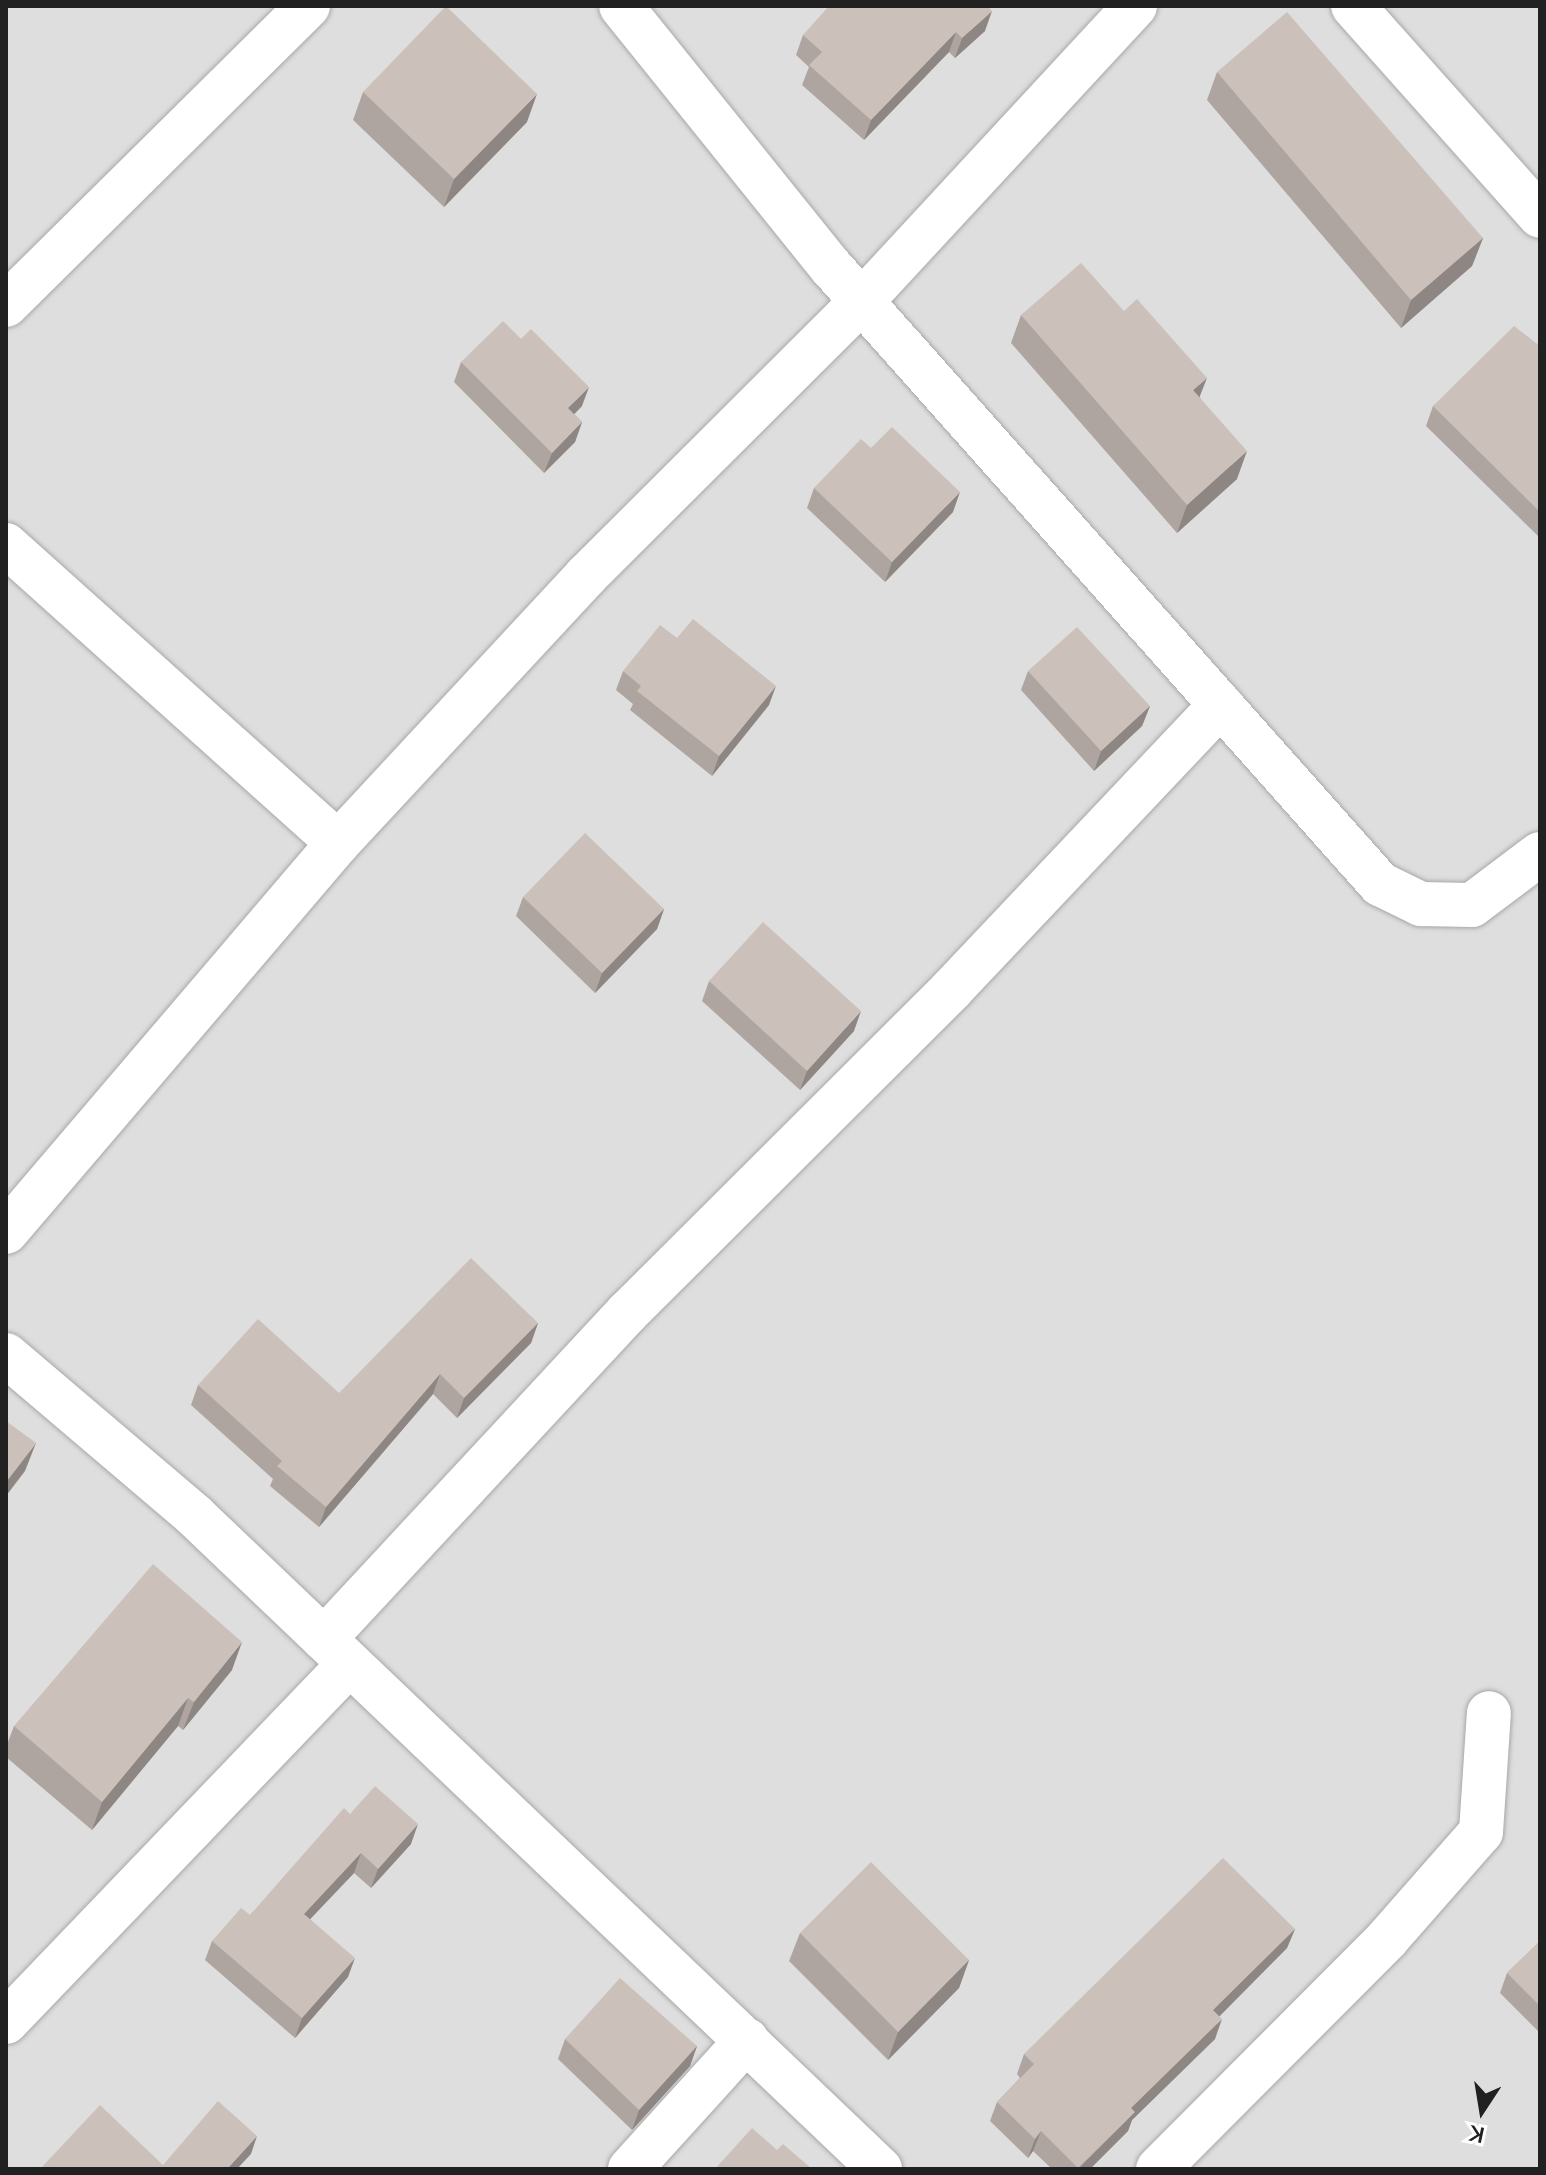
<!DOCTYPE html>
<style>
body{margin:0}
#map{position:relative;width:1546px;height:2175px;overflow:hidden;background:#f2eee7;font-family:Mulish,sans-serif}
div>[style]{position:absolute}
.residential>*{inset:0;background:#dfdede}
.roads{filter:drop-shadow(0 0 2px #a8a8a8) drop-shadow(0 0 2px #a8a8a8)}
.street>*{height:44px;margin:-22px;padding:0 22px;transform-origin:22px;border-radius:22px;background:#fff}
.wall>*{inset:0;background:#afa5a0}
.shaded-wall>*{inset:0;background:#8e8682}
.building>*{inset:0;background:#cbc0ba}
span{translate:-50% -50%;white-space:nowrap;text-align:center;line-height:1.15;-webkit-text-stroke:8px #fff;paint-order:stroke}
.frame{position:absolute;inset:0;border:8px solid #212121;pointer-events:none}
.north{position:absolute;left:1442px;top:2071px;width:80px;height:80px;-webkit-text-stroke:6px #fff;paint-order:stroke;rotate:192deg;font-size:22px;font-weight:700;line-height:32px;text-align:center;color:#212121}
.north::after{content:'';display:block;margin:auto;width:28px;height:36px;background:#212121;clip-path:polygon(50% 0,100% 100%,50% 72%,0 100%)}
</style>
<div id="map">
<div class="residential">
<div style="clip-path:polygon(6px 6px,1540px 6px,1540px 2169px,6px 2169px)"></div>
</div>
<div class="roads">
<div class="street">
<div style="left:621px;top:6px;width:335px;rotate:51.2deg"></div>
<div style="left:831px;top:267px;width:826px;rotate:48.34deg"></div>
<div style="left:1380px;top:884px;width:46px;rotate:26deg"></div>
<div style="left:1421px;top:904px;width:51px;rotate:1.1deg"></div>
<div style="left:1472px;top:905px;width:85px;rotate:-36.9deg"></div>
<div style="left:1353px;top:6px;width:281px;rotate:48.3deg"></div>
<div style="left:6px;top:305px;width:425px;rotate:-44.7deg"></div>
<div style="left:6px;top:545px;width:446px;rotate:41.9deg"></div>
<div style="left:6px;top:1232px;width:511px;rotate:-49.52deg"></div>
<div style="left:338px;top:843px;width:364px;rotate:-47.1deg"></div>
<div style="left:586px;top:576px;width:390px;rotate:-44.9deg"></div>
<div style="left:862px;top:301px;width:402px;rotate:-47.2deg"></div>
<div style="left:6px;top:1355px;width:247px;rotate:40.4deg"></div>
<div style="left:194px;top:1515px;width:948px;rotate:43.63deg"></div>
<div style="left:324px;top:1639px;width:446px;rotate:-47.1deg"></div>
<div style="left:628px;top:1312px;width:457px;rotate:-44.9deg"></div>
<div style="left:952px;top:989px;width:391px;rotate:-46.6deg"></div>
<div style="left:6px;top:2022px;width:496px;rotate:-46.2deg"></div>
<div style="left:630px;top:2169px;width:174px;rotate:-47.8deg"></div>
<div style="left:1158px;top:2169px;width:325px;rotate:-45.1deg"></div>
<div style="left:1387px;top:1939px;width:142px;rotate:-48.7deg"></div>
<div style="left:1481px;top:1832px;width:119px;rotate:-86.2deg"></div>
</div>
</div>
<div class="wall">
<div style="clip-path:polygon(985px 31px,955px 58px,949px 52px,864px 140px,802px 85px,809px 67px,796px 55px,803px 35px)"></div>
<div style="clip-path:polygon(1217px 72px,1483px 238px,1472px 266px,1401px 328px,1207px 100px)"></div>
<div style="clip-path:polygon(363px 92px,527px 122px,444px 207px,353px 120px)"></div>
<div style="clip-path:polygon(1021px 315px,1200px 397px,1237px 479px,1177px 533px,1011px 343px)"></div>
<div style="clip-path:polygon(1540px 346px,1540px 538px,1426px 426px,1433px 406px)"></div>
<div style="clip-path:polygon(461px 362px,582px 406px,574px 414px,582px 422px,575px 442px,544px 473px,454px 382px)"></div>
<div style="clip-path:polygon(871px 448px,953px 512px,885px 582px,807px 508px,814px 488px)"></div>
<div style="clip-path:polygon(623px 671px,769px 705px,712px 776px,630px 710px,633px 704px,616px 690px)"></div>
<div style="clip-path:polygon(1028px 671px,1150px 706px,1142px 726px,1094px 771px,1021px 690px)"></div>
<div style="clip-path:polygon(523px 897px,664px 909px,657px 929px,595px 993px,516px 916px)"></div>
<div style="clip-path:polygon(709px 981px,854px 1031px,800px 1090px,702px 1001px)"></div>
<div style="clip-path:polygon(538px 1323px,531px 1343px,457px 1418px,433px 1394px,319px 1527px,270px 1486px,273px 1479px,191px 1405px,198px 1385px,339px 1393px)"></div>
<div style="clip-path:polygon(232px 1670px,183px 1730px,178px 1726px,92px 1830px,6px 1757px,6px 1747px,14px 1726px)"></div>
<div style="clip-path:polygon(350px 1814px,411px 1844px,371px 1888px,354px 1873px,310px 1919px,348px 1977px,295px 2038px,205px 1960px,212px 1941px,250px 1915px)"></div>
<div style="clip-path:polygon(1295px 1929px,1287px 1948px,1219px 2016px,1215px 2039px,1132px 2120px,1128px 2131px,1090px 2169px,1052px 2169px,1033px 2151px,1028px 2158px,990px 2121px,997px 2102px,1020px 2078px,1017px 2074px,1024px 2054px)"></div>
<div style="clip-path:polygon(800px 1933px,969px 1960px,959px 1988px,888px 2060px,789px 1961px)"></div>
<div style="clip-path:polygon(1540px 1941px,1540px 2033px,1500px 1993px,1507px 1973px)"></div>
<div style="clip-path:polygon(565px 2039px,697px 2046px,690px 2066px,632px 2130px,558px 2059px)"></div>
</div>
<div class="shaded-wall">
<div style="clip-path:polygon(992px 11px,985px 31px,955px 58px,962px 38px)"></div>
<div style="clip-path:polygon(956px 32px,949px 52px,864px 140px,871px 120px)"></div>
<div style="clip-path:polygon(537px 94px,527px 122px,444px 207px,454px 179px)"></div>
<div style="clip-path:polygon(1483px 238px,1472px 266px,1401px 328px,1411px 300px)"></div>
<div style="clip-path:polygon(1207px 378px,1196px 406px,1193px 390px)"></div>
<div style="clip-path:polygon(589px 387px,582px 406px,561px 428px,568px 408px)"></div>
<div style="clip-path:polygon(582px 422px,575px 442px,544px 473px,552px 453px)"></div>
<div style="clip-path:polygon(1247px 451px,1237px 479px,1177px 533px,1187px 505px)"></div>
<div style="clip-path:polygon(960px 492px,953px 512px,885px 582px,892px 562px)"></div>
<div style="clip-path:polygon(776px 686px,769px 705px,712px 776px,719px 756px)"></div>
<div style="clip-path:polygon(1150px 706px,1142px 726px,1094px 771px,1101px 751px)"></div>
<div style="clip-path:polygon(664px 909px,657px 929px,595px 993px,602px 973px)"></div>
<div style="clip-path:polygon(861px 1011px,854px 1031px,800px 1090px,807px 1071px)"></div>
<div style="clip-path:polygon(538px 1323px,531px 1343px,457px 1418px,464px 1398px)"></div>
<div style="clip-path:polygon(440px 1374px,433px 1394px,319px 1527px,326px 1507px)"></div>
<div style="clip-path:polygon(36px 1443px,25px 1471px,6px 1496px,6px 1482px)"></div>
<div style="clip-path:polygon(242px 1642px,232px 1670px,183px 1730px,194px 1702px)"></div>
<div style="clip-path:polygon(188px 1698px,178px 1726px,92px 1830px,102px 1802px)"></div>
<div style="clip-path:polygon(418px 1824px,411px 1844px,371px 1888px,378px 1869px)"></div>
<div style="clip-path:polygon(361px 1853px,354px 1873px,297px 1933px,304px 1914px)"></div>
<div style="clip-path:polygon(1295px 1929px,1287px 1948px,1206px 2030px,1213px 2010px)"></div>
<div style="clip-path:polygon(355px 1958px,348px 1977px,295px 2038px,302px 2018px)"></div>
<div style="clip-path:polygon(969px 1960px,959px 1988px,888px 2060px,898px 2032px)"></div>
<div style="clip-path:polygon(1222px 2019px,1215px 2039px,1132px 2120px,1128px 2131px,1090px 2169px,1078px 2169px,1127px 2120px,1131px 2108px)"></div>
<div style="clip-path:polygon(697px 2046px,690px 2066px,632px 2130px,639px 2110px)"></div>
<div style="clip-path:polygon(1041px 2131px,1033px 2151px,1028px 2158px,1035px 2139px)"></div>
<div style="clip-path:polygon(257px 2136px,251px 2154px,237px 2169px,227px 2169px)"></div>
</div>
<div class="building">
<div style="clip-path:polygon(446px 6px,537px 94px,454px 179px,363px 92px)"></div>
<div style="clip-path:polygon(829px 6px,988px 6px,992px 11px,962px 38px,956px 32px,871px 120px,809px 65px,822px 52px,803px 35px)"></div>
<div style="clip-path:polygon(1287px 12px,1483px 238px,1411px 300px,1217px 72px)"></div>
<div style="clip-path:polygon(1081px 263px,1124px 311px,1137px 299px,1207px 378px,1193px 390px,1247px 451px,1187px 505px,1021px 315px)"></div>
<div style="clip-path:polygon(503px 321px,521px 339px,531px 329px,589px 387px,568px 408px,582px 422px,552px 453px,461px 362px)"></div>
<div style="clip-path:polygon(1514px 326px,1540px 346px,1540px 512px,1433px 406px)"></div>
<div style="clip-path:polygon(892px 427px,960px 492px,892px 562px,814px 488px,861px 439px,871px 448px)"></div>
<div style="clip-path:polygon(693px 619px,776px 686px,719px 756px,637px 691px,641px 686px,623px 671px,660px 625px,677px 638px)"></div>
<div style="clip-path:polygon(1077px 627px,1150px 706px,1101px 751px,1028px 671px)"></div>
<div style="clip-path:polygon(585px 833px,664px 909px,602px 973px,523px 897px)"></div>
<div style="clip-path:polygon(763px 922px,861px 1011px,807px 1071px,709px 981px)"></div>
<div style="clip-path:polygon(471px 1258px,538px 1323px,464px 1398px,440px 1374px,326px 1507px,277px 1466px,282px 1461px,198px 1385px,258px 1319px,339px 1393px)"></div>
<div style="clip-path:polygon(6px 1421px,36px 1443px,6px 1482px)"></div>
<div style="clip-path:polygon(153px 1564px,242px 1642px,194px 1702px,188px 1698px,102px 1802px,14px 1726px)"></div>
<div style="clip-path:polygon(375px 1786px,418px 1824px,378px 1869px,361px 1853px,304px 1914px,355px 1958px,302px 2018px,212px 1941px,241px 1908px,250px 1915px,344px 1808px,350px 1814px)"></div>
<div style="clip-path:polygon(1223px 1858px,1295px 1929px,1213px 2010px,1222px 2019px,1131px 2108px,1135px 2112px,1078px 2168px,1041px 2131px,1035px 2139px,997px 2102px,1034px 2064px,1024px 2054px)"></div>
<div style="clip-path:polygon(871px 1862px,969px 1960px,898px 2032px,800px 1933px)"></div>
<div style="clip-path:polygon(1540px 1941px,1540px 2006px,1507px 1973px)"></div>
<div style="clip-path:polygon(620px 1978px,697px 2046px,639px 2110px,565px 2039px)"></div>
<div style="clip-path:polygon(218px 2101px,257px 2136px,227px 2169px,45px 2169px,42px 2167px,100px 2105px,163px 2165px)"></div>
<div style="clip-path:polygon(752px 2128px,777px 2150px,783px 2144px,812px 2169px,715px 2169px)"></div>
</div>
<div class="frame"></div>
<div class="north">K</div>
</div>
